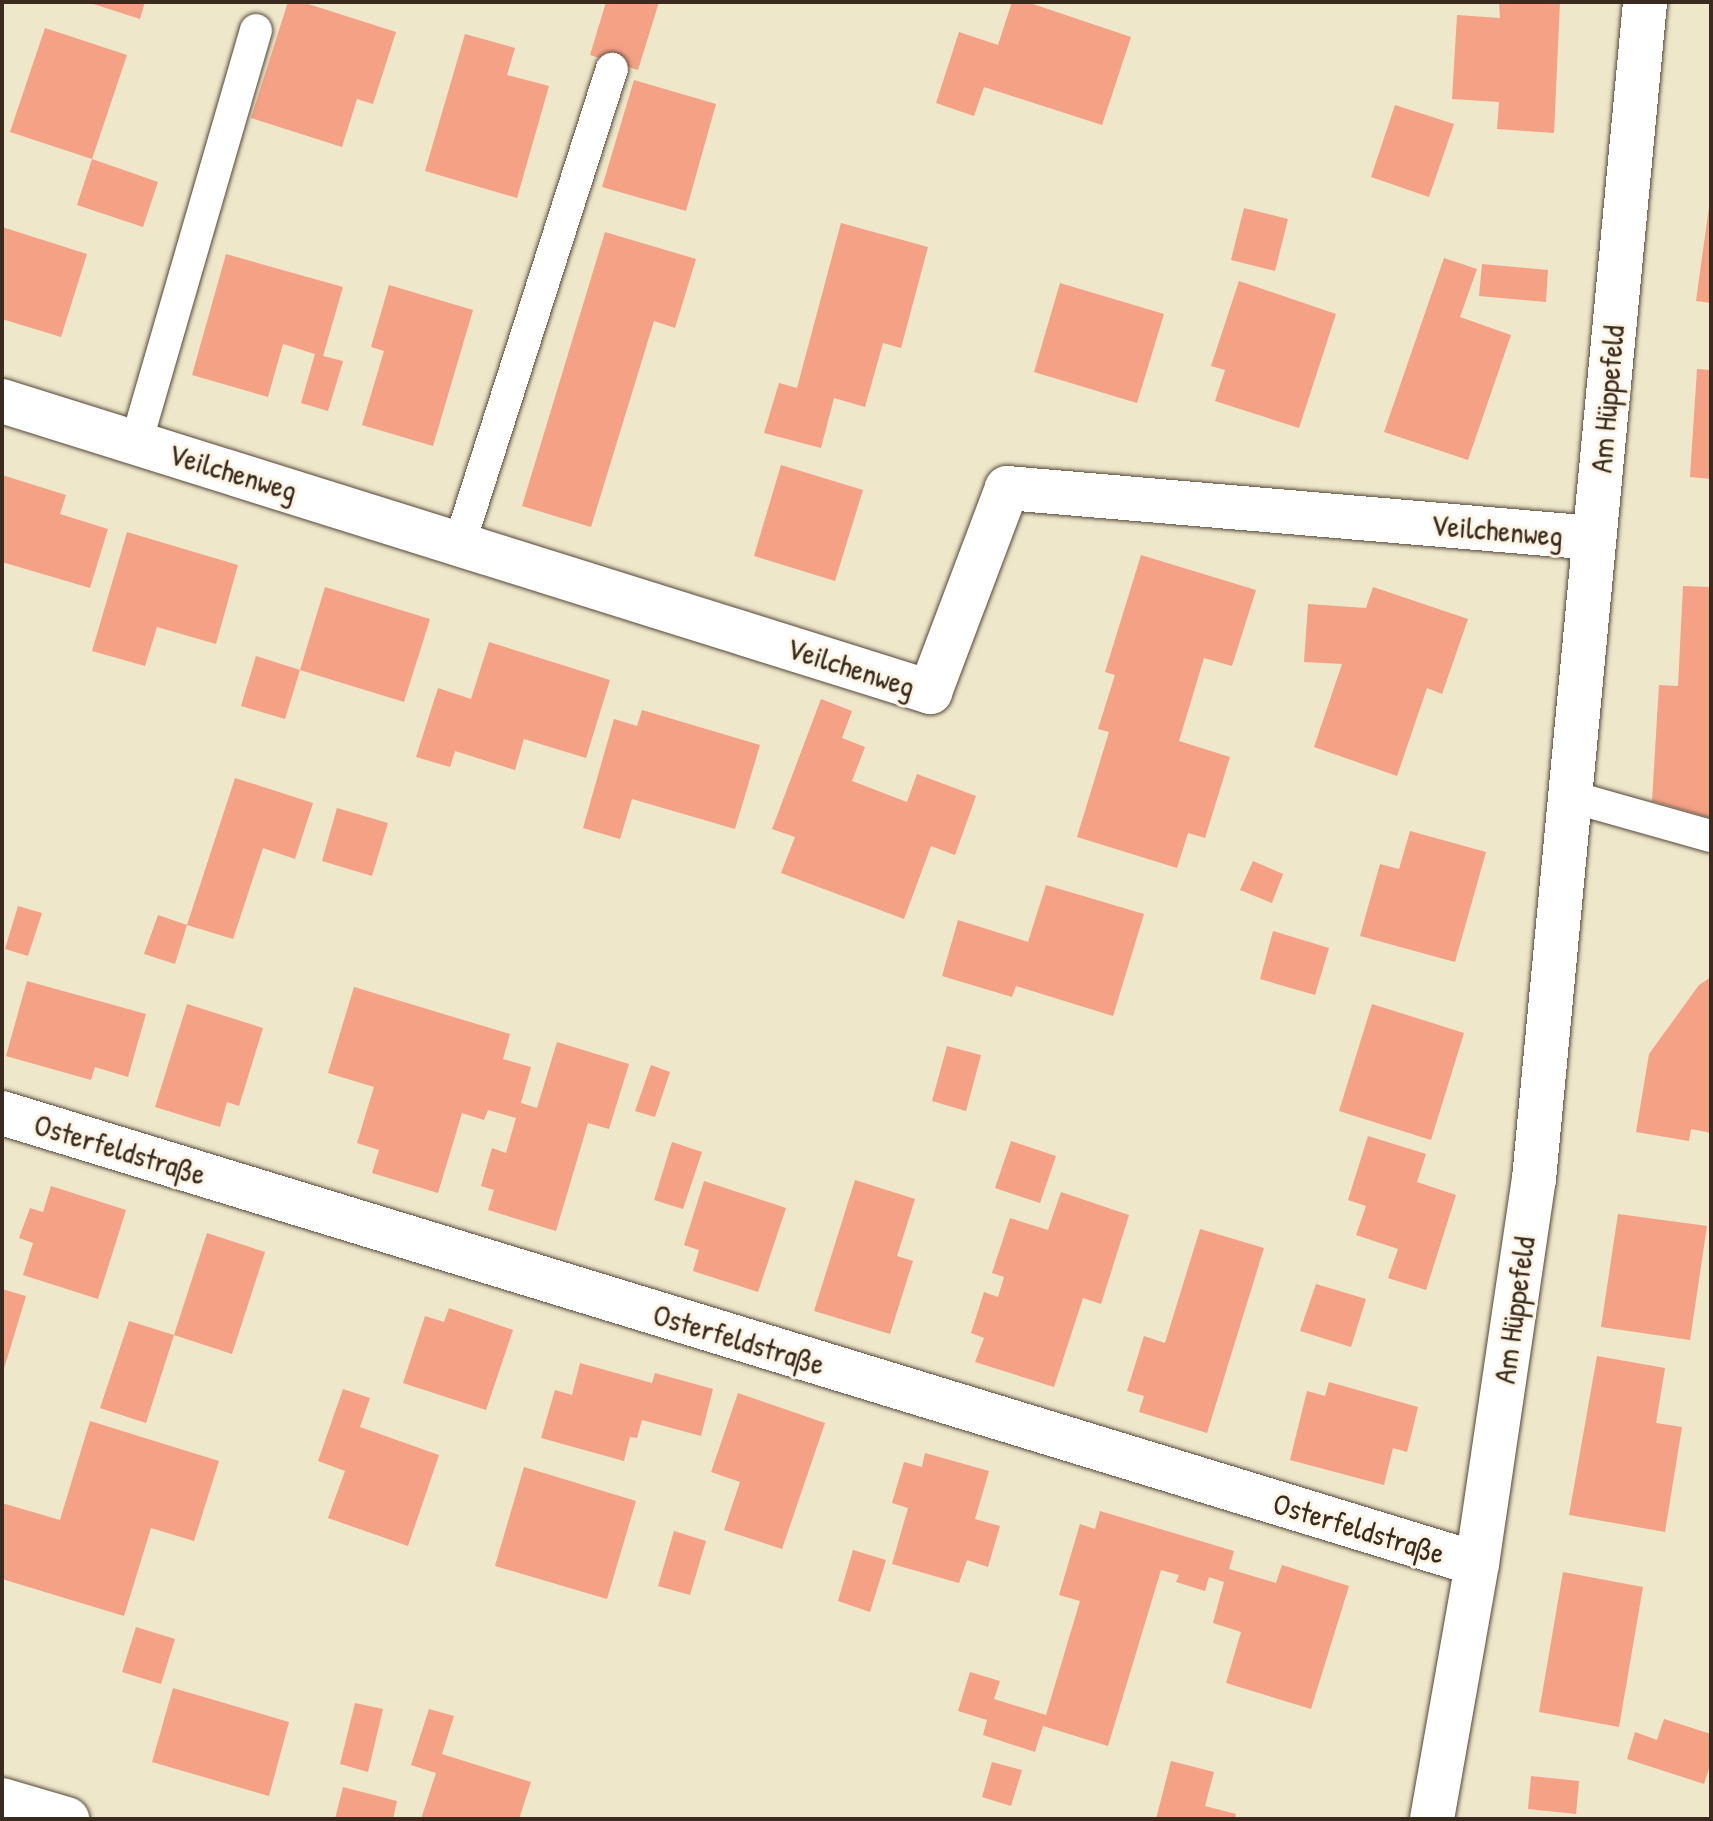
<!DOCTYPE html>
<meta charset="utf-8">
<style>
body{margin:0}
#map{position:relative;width:1713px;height:1821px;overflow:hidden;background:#eee7ca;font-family:"Patrick Hand",sans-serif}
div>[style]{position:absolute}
.building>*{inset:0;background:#f4a186}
.roads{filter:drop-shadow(0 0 2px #564638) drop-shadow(0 0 2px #564638)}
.service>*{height:32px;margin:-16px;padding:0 16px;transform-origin:16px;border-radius:16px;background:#fff}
.minor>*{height:44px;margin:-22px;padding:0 22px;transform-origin:22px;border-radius:22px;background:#fff}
span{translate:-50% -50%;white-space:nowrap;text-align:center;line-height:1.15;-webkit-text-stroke:6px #fcf5e5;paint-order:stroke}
.street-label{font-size:30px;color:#3b2a1e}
.frame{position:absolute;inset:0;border:4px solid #3b2a1e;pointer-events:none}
</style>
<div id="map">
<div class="building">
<div style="clip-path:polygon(87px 2px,145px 2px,140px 19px)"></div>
<div style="clip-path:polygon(288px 2px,302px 2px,396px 32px,373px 104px,357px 99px,342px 147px,251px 118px)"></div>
<div style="clip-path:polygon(606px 2px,659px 2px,638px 70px,590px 55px)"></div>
<div style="clip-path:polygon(1012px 2px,1027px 2px,1131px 37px,1102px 125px,984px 87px,974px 116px,936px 103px,959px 32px,998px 45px)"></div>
<div style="clip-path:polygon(1499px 2px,1560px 2px,1554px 133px,1497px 129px,1499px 102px,1452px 99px,1457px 15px,1500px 18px)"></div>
<div style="clip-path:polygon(45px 28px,127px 55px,92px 159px,10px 132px)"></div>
<div style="clip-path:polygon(465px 34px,515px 48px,507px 75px,549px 86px,517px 198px,425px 171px)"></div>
<div style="clip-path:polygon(634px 80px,716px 104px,686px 211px,602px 187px)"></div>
<div style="clip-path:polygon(1395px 105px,1454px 124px,1429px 197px,1371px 177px)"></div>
<div style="clip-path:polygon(92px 159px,158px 182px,143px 227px,77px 205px)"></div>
<div style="clip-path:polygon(1709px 207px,1711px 207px,1711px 303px,1696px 301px)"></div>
<div style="clip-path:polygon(1244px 208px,1288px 219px,1275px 271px,1231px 260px)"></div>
<div style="clip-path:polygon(841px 223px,928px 247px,901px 348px,883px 343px,865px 407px,834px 398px,821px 448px,764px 433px,779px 383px,797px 388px)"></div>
<div style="clip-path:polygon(2px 227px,87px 254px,61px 337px,2px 319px)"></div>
<div style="clip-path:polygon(605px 232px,696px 259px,675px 328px,654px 321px,591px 527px,522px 506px)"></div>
<div style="clip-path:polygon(226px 254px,343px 287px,323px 356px,343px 361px,328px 411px,301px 403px,315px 354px,283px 344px,268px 397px,192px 375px)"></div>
<div style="clip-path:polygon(1444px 258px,1477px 269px,1460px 317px,1511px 335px,1468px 460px,1384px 432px)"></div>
<div style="clip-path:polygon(1482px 264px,1548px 270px,1546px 302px,1479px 296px)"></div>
<div style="clip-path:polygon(1239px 281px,1336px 314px,1299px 428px,1215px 401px,1225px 370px,1211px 366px)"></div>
<div style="clip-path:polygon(1060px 283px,1164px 314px,1137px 403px,1034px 372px)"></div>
<div style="clip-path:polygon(389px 285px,473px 310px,433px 446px,362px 425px,384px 351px,371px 347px)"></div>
<div style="clip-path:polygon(1697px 369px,1711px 370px,1711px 479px,1690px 477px)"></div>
<div style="clip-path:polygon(781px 465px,863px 490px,835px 581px,754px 556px)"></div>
<div style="clip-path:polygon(2px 475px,66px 495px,60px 514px,108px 529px,90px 588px,2px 562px)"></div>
<div style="clip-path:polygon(127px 532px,238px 565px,216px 644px,157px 627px,145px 666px,92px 651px)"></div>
<div style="clip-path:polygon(1141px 555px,1256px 590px,1232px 666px,1204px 658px,1179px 741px,1230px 757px,1205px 838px,1188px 833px,1177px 868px,1077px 837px,1109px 732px,1098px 729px,1115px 675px,1105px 672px)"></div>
<div style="clip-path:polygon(1683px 586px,1711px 587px,1711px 818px,1652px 801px,1659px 685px,1678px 686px)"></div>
<div style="clip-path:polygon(325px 587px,430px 619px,404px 702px,300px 670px)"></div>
<div style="clip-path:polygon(1373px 587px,1468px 619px,1442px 694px,1427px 688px,1397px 776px,1314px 747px,1342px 664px,1304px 662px,1308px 604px,1366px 608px)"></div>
<div style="clip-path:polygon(489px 642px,610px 680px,586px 758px,524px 739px,515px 770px,455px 751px,450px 767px,416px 757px,438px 688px,471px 699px)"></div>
<div style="clip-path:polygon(256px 656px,300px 670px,285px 719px,241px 706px)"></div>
<div style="clip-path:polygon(821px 699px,852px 711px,842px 738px,865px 747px,852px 781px,907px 802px,917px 774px,976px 796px,955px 855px,931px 846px,904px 919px,781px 873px,795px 837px,772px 829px)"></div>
<div style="clip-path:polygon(642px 710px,760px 745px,735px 829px,632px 799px,620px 839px,583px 828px,614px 719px,637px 726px)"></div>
<div style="clip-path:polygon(235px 778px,313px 803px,295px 859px,263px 848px,233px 939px,187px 925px,175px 964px,144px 954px,158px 915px,187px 925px)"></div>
<div style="clip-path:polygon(337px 808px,388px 823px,372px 876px,322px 861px)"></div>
<div style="clip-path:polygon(1410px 831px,1486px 852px,1455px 962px,1360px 936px,1380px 864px,1399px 869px)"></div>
<div style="clip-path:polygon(1253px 861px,1283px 874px,1272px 903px,1240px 890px)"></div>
<div style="clip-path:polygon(1046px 885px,1144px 914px,1113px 1016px,1016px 986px,1012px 997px,942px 976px,958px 920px,1028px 942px)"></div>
<div style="clip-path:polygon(18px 906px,42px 913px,28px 956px,5px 949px)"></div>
<div style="clip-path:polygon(1273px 931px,1329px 948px,1315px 995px,1260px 979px)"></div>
<div style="clip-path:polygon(1711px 977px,1711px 1133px,1691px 1129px,1689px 1141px,1636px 1132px,1649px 1054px,1699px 985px)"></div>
<div style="clip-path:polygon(27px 981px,146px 1014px,128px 1077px,95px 1067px,91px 1080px,6px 1056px)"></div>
<div style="clip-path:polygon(354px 987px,510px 1034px,503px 1059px,531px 1067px,521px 1103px,537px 1108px,557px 1042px,629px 1064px,609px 1129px,588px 1123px,556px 1231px,488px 1210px,494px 1190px,481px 1186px,492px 1148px,506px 1153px,516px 1118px,488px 1110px,484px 1120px,462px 1113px,438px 1193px,372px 1173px,379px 1150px,357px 1143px,374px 1087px,328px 1073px)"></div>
<div style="clip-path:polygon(187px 1004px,263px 1028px,239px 1106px,227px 1102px,220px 1127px,155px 1107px)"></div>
<div style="clip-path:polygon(1372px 1004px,1464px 1033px,1431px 1140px,1339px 1111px)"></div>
<div style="clip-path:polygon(947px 1046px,981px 1055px,966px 1111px,932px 1101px)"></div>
<div style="clip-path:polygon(651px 1065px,670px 1072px,655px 1117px,635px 1111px)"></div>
<div style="clip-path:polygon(1368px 1136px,1426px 1154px,1417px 1182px,1456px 1195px,1426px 1290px,1388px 1278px,1398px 1249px,1356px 1235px,1366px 1206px,1348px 1200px)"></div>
<div style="clip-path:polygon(1011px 1141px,1056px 1156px,1040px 1203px,995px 1188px)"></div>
<div style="clip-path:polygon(672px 1142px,702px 1152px,683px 1209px,654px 1200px)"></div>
<div style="clip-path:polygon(855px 1180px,915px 1199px,897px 1256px,913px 1261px,890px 1334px,814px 1311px)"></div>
<div style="clip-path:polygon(704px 1181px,786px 1208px,758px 1292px,693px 1271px,699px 1250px,684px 1245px)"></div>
<div style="clip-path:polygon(51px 1186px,126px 1210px,98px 1299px,23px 1275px,33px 1243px,19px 1238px,30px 1208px,43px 1212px)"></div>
<div style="clip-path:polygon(1061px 1192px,1129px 1215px,1101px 1304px,1083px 1298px,1054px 1387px,975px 1362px,984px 1338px,971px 1333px,984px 1292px,998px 1297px,1004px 1277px,992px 1273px,1010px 1218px,1048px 1230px)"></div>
<div style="clip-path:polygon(1618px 1214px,1707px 1226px,1690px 1340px,1601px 1327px)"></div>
<div style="clip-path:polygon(1200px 1229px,1264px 1248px,1207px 1433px,1139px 1412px,1144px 1396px,1127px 1391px,1144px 1336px,1165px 1343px)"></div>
<div style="clip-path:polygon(207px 1233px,265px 1252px,232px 1354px,174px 1335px)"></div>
<div style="clip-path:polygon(1316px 1284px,1366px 1299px,1351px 1347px,1300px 1331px)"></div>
<div style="clip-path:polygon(2px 1289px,26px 1296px,3px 1372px,2px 1372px)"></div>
<div style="clip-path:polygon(449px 1308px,513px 1330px,486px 1410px,403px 1383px,425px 1316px,444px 1322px)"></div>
<div style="clip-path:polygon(129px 1321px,174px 1335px,146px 1423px,100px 1408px)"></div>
<div style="clip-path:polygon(1597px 1356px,1665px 1368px,1656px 1423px,1682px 1427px,1665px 1532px,1569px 1515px)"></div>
<div style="clip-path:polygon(580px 1363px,652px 1383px,655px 1373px,713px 1389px,701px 1436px,642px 1420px,637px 1438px,630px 1437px,624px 1461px,541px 1438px,555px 1390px,572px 1395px)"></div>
<div style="clip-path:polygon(1329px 1382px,1418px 1407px,1407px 1452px,1393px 1448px,1384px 1485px,1290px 1460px,1307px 1391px,1325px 1396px)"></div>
<div style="clip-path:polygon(343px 1389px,370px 1398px,360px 1427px,439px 1455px,408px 1546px,328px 1518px,345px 1471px,318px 1461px)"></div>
<div style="clip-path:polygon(738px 1393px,825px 1423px,782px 1549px,724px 1530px,740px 1482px,711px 1472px)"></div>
<div style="clip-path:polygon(90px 1421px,219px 1461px,194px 1541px,151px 1528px,124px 1616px,2px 1579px,2px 1503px,60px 1520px)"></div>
<div style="clip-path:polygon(925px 1453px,989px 1471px,975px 1519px,1000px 1526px,988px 1567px,967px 1560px,959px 1583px,892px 1564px,908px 1508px,892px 1503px,904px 1462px,922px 1467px)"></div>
<div style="clip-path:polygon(524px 1467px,636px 1501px,607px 1599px,495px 1566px)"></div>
<div style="clip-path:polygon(1100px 1511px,1234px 1551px,1229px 1569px,1276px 1583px,1282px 1565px,1349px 1586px,1311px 1709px,1226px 1683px,1241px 1632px,1213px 1623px,1224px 1582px,1209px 1577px,1205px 1591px,1176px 1582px,1179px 1575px,1161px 1570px,1108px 1746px,1043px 1726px,1035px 1752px,983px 1735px,987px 1720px,958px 1711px,970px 1672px,1000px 1681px,994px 1699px,1046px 1715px,1080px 1601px,1059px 1595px,1080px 1524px,1095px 1529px)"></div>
<div style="clip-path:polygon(674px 1531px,706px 1541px,690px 1595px,658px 1586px)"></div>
<div style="clip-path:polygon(853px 1550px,886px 1560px,870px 1612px,838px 1601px)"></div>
<div style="clip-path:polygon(1563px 1572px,1643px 1587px,1619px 1727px,1539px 1712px)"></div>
<div style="clip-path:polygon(136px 1627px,175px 1639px,161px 1684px,122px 1672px)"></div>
<div style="clip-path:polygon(173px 1688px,289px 1722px,269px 1796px,152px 1762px)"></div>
<div style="clip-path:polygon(355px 1703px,383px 1709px,368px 1772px,340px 1764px)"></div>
<div style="clip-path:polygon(429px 1709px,454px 1716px,442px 1754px,531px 1782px,519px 1819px,421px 1819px,436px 1773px,411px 1765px)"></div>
<div style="clip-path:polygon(1664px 1719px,1711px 1734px,1711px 1762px,1704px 1784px,1627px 1759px,1635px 1732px,1657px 1740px)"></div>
<div style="clip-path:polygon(1171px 1761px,1214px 1772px,1205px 1806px,1236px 1814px,1235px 1819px,1156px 1819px)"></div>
<div style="clip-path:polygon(992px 1762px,1022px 1770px,1011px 1806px,982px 1797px)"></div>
<div style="clip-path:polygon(1531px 1776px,1579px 1781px,1576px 1814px,1528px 1809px)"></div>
<div style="clip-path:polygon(343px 1787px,397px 1801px,393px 1819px,335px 1819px)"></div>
</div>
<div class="roads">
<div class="service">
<div style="left:136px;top:443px;width:430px;rotate:-73.8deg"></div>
<div style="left:460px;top:542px;width:497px;rotate:-72.2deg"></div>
<div style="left:1572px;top:797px;width:144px;rotate:15.7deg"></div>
</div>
<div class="minor">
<div style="left:2px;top:401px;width:973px;rotate:17.41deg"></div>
<div style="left:930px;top:692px;width:218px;rotate:-69.3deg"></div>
<div style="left:1007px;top:488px;width:589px;rotate:4.87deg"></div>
<div style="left:2px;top:1113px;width:1542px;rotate:17deg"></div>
<div style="left:2px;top:1800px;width:68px;rotate:16.3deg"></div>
<div style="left:1432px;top:1819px;width:259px;rotate:-80deg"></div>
<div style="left:1477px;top:1564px;width:389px;rotate:-81.6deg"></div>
<div style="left:1534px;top:1179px;width:1182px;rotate:-84.61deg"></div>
</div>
</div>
<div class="street-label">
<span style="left:1607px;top:399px;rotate:-85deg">Am Hüppefeld</span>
<span style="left:233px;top:472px;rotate:17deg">Veilchenweg</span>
<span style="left:1497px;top:530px;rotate:5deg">Veilchenweg</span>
<span style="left:851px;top:667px;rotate:18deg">Veilchenweg</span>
<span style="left:120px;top:1149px;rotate:17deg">Osterfeldstraße</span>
<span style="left:1514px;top:1310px;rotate:-82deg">Am Hüppefeld</span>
<span style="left:739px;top:1339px;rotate:17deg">Osterfeldstraße</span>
<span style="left:1359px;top:1528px;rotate:17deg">Osterfeldstraße</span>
</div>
<div class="frame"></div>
</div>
